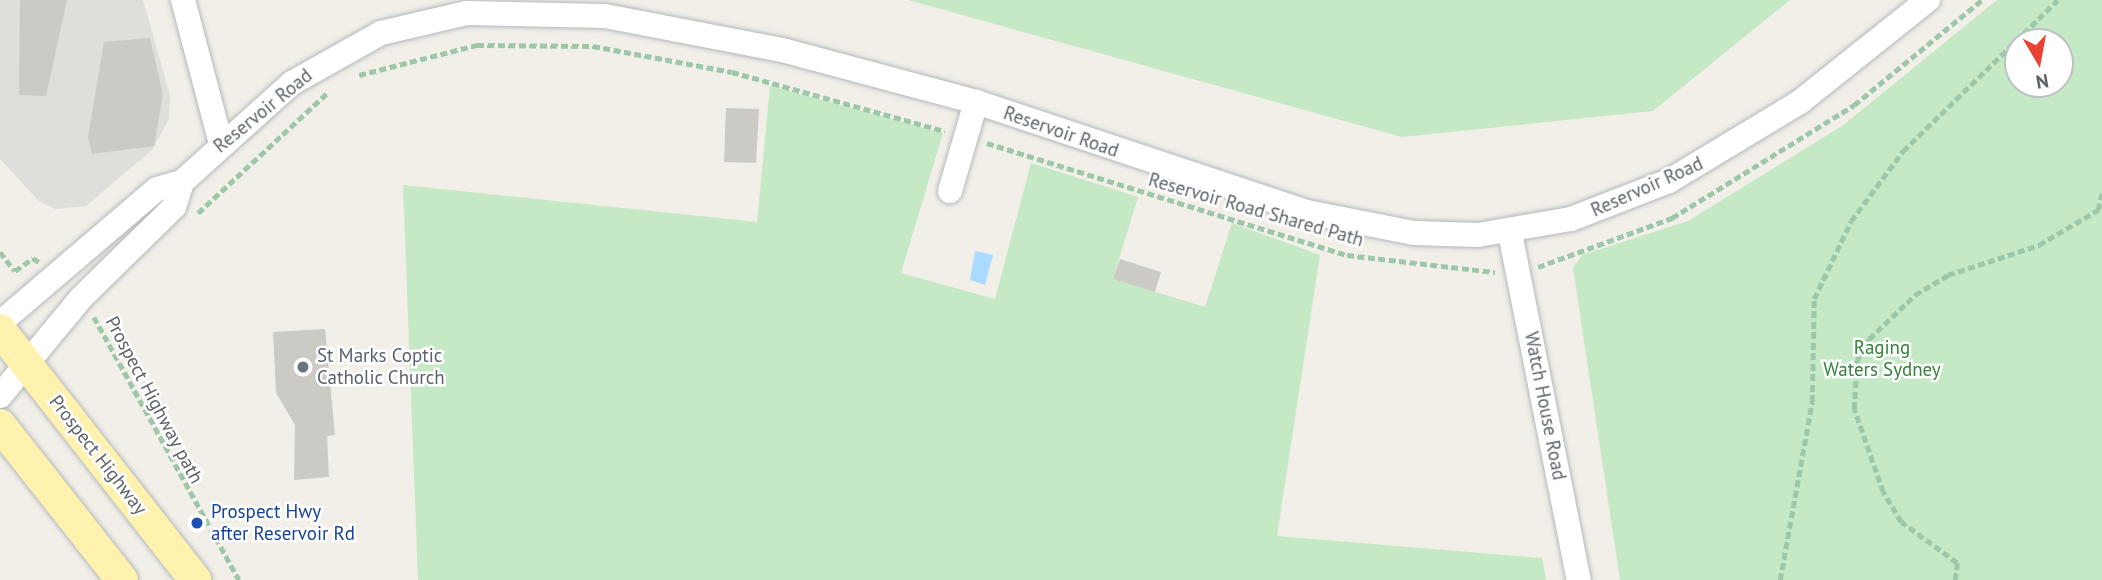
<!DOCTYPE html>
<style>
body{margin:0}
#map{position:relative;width:2102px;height:580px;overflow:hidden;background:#f1efe8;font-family:"PT Sans",sans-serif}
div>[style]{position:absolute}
.industrial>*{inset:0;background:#e0deda}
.green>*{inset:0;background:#c5e8c5}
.water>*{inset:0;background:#aadaff}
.building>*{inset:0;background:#cccac5}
.path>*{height:4.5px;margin-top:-2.25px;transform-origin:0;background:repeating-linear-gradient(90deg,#9cc7a9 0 7px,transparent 0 10.5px)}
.roads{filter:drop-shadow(0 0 2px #b5b8bc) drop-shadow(0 0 2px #b5b8bc)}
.minor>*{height:24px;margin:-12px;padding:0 12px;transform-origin:12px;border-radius:12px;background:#fff}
.major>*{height:32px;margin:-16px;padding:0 16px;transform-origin:16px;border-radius:16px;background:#fff2af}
.dots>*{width:19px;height:19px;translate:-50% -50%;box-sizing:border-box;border:4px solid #fff;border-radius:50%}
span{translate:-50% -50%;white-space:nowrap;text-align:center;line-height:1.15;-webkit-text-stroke:5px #fff;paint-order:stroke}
.street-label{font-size:19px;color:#5f6368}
.park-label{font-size:19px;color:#348238}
.worship-label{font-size:19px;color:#5b616d}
.left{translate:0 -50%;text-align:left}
.transit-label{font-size:19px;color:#164399}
.north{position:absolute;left:2004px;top:28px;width:70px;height:70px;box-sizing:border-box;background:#fff;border:2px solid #bfc1c3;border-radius:50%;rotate:170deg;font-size:19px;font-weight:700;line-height:28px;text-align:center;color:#5f6368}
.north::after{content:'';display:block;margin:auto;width:24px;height:32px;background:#ea4335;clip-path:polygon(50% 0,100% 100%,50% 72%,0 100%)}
</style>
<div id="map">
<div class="industrial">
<div style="clip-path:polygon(0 0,143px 0,170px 95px,169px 119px,152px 150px,86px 206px,55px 209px,39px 201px,0 159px)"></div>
</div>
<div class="green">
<div style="clip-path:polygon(908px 0,1790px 0,1653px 111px,1402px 137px)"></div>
<div style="clip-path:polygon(evenodd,1997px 0,2102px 0,2102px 580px,1620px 580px,1573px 268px,1582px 255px,1688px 221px,1842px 126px,1997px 0,2018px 42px,2060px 42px,2060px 84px,2018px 84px,2018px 42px)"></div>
<div style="clip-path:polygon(770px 86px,943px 133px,901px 273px,995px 299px,1031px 163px,1138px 197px,1113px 279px,1205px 307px,1232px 223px,1320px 255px,1277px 536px,1542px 558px,1546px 580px,418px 580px,403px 185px,757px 222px)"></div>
</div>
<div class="water">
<div style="clip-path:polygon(975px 251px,993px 255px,985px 285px,970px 280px)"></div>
</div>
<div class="building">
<div style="clip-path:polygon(20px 0,67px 0,46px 96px,19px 95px)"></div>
<div style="clip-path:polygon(150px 38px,163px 94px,154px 146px,92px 154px,88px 137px,104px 42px)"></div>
<div style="clip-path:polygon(726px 108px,759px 109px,756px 163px,724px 162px)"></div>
<div style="clip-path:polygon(1120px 259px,1161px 272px,1155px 292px,1113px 279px)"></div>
<div style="clip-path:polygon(325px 329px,335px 435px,327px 436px,329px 477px,294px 480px,295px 425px,276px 393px,273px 332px)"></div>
</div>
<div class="path">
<div style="left:359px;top:75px;width:122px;rotate:-14.3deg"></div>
<div style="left:477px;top:45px;width:116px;rotate:0.5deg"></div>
<div style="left:593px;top:46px;width:141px;rotate:10.6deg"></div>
<div style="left:732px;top:72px;width:221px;rotate:15.5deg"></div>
<div style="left:987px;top:143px;width:377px;rotate:17.3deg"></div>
<div style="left:1347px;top:255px;width:149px;rotate:6.6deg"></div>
<div style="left:198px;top:213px;width:176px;rotate:-42.9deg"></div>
<div style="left:0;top:252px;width:24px;rotate:52deg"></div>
<div style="left:15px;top:271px;width:22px;rotate:-36deg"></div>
<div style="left:33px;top:258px;width:7px;rotate:34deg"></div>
<div style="left:1538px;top:267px;width:143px;rotate:-20.1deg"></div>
<div style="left:1672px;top:218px;width:214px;rotate:-31.8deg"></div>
<div style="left:1854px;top:105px;width:166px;rotate:-39.4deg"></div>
<div style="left:94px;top:317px;width:300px;rotate:61.1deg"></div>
<div style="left:1780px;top:580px;width:181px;rotate:-79.8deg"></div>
<div style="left:1812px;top:402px;width:103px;rotate:-88.9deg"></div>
<div style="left:1814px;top:299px;width:86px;rotate:-64.6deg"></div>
<div style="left:1851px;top:221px;width:87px;rotate:-53.4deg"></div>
<div style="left:1903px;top:151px;width:216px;rotate:-44.3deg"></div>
<div style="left:1955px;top:580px;width:17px;rotate:-83deg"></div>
<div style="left:1957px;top:563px;width:69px;rotate:-143.8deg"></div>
<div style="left:1901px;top:522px;width:35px;rotate:-121deg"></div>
<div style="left:1883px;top:492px;width:88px;rotate:-109.3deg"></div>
<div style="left:1854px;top:409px;width:49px;rotate:-86.5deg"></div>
<div style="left:1857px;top:360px;width:24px;rotate:-60deg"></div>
<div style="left:1869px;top:339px;width:64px;rotate:-43.7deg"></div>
<div style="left:1915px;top:295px;width:39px;rotate:-31deg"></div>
<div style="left:1948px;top:275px;width:96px;rotate:-18.2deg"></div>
<div style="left:2039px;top:245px;width:69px;rotate:-30.7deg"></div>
<div style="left:2098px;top:210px;width:17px;rotate:-77deg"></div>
</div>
<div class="roads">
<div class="minor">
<div style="left:183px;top:0;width:149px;rotate:75.2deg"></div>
<div style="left:950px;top:191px;width:93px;rotate:-73.7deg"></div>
<div style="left:1510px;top:233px;width:354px;rotate:78.8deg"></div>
<div style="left:0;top:323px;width:206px;rotate:-40.5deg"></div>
<div style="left:157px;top:189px;width:26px;rotate:-16deg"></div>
<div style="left:182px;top:182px;width:148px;rotate:-42deg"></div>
<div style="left:292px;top:83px;width:102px;rotate:-29.3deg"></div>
<div style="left:381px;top:33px;width:88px;rotate:-13.1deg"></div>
<div style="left:467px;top:13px;width:138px;rotate:1.2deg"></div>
<div style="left:605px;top:16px;width:184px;rotate:10.9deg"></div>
<div style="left:786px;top:51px;width:197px;rotate:15deg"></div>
<div style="left:976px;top:102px;width:349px;rotate:18.4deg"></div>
<div style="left:1307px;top:212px;width:109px;rotate:11.1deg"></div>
<div style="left:1414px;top:233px;width:64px;rotate:1.8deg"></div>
<div style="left:1478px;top:235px;width:94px;rotate:-9.8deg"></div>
<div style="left:1571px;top:219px;width:105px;rotate:-21.2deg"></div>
<div style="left:1669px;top:181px;width:153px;rotate:-31.1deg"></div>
<div style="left:1800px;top:102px;width:164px;rotate:-38.6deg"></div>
<div style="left:0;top:396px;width:127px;rotate:-50.4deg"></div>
<div style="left:81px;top:298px;width:130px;rotate:-44.4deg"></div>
<div style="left:174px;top:207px;width:26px;rotate:-72deg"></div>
</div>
<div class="major">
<div style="left:0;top:330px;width:317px;rotate:52deg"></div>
<div style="left:0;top:425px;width:197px;rotate:51.8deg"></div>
</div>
</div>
<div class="dots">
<div style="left:303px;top:367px;background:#6b7280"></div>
<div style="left:197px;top:523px;background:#1a4fb4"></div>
</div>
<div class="street-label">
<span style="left:263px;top:111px;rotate:-39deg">Reservoir Road</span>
<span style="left:1061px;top:132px;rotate:19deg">Reservoir Road</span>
<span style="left:1647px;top:187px;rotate:-24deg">Reservoir Road</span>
<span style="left:1256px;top:210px;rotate:16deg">Reservoir Road Shared Path</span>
<span style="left:154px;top:400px;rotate:62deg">Prospect Highway path</span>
<span style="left:1545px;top:406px;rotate:79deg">Watch House Road</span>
<span style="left:98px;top:455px;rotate:52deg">Prospect Highway</span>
</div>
<div class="park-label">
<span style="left:1882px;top:359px">Raging<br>Waters Sydney</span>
</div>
<div class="worship-label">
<span class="left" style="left:317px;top:367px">St Marks Coptic<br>Catholic Church</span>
</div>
<div class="transit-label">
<span class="left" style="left:211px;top:523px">Prospect Hwy<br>after Reservoir Rd</span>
</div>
<div class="north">N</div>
</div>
